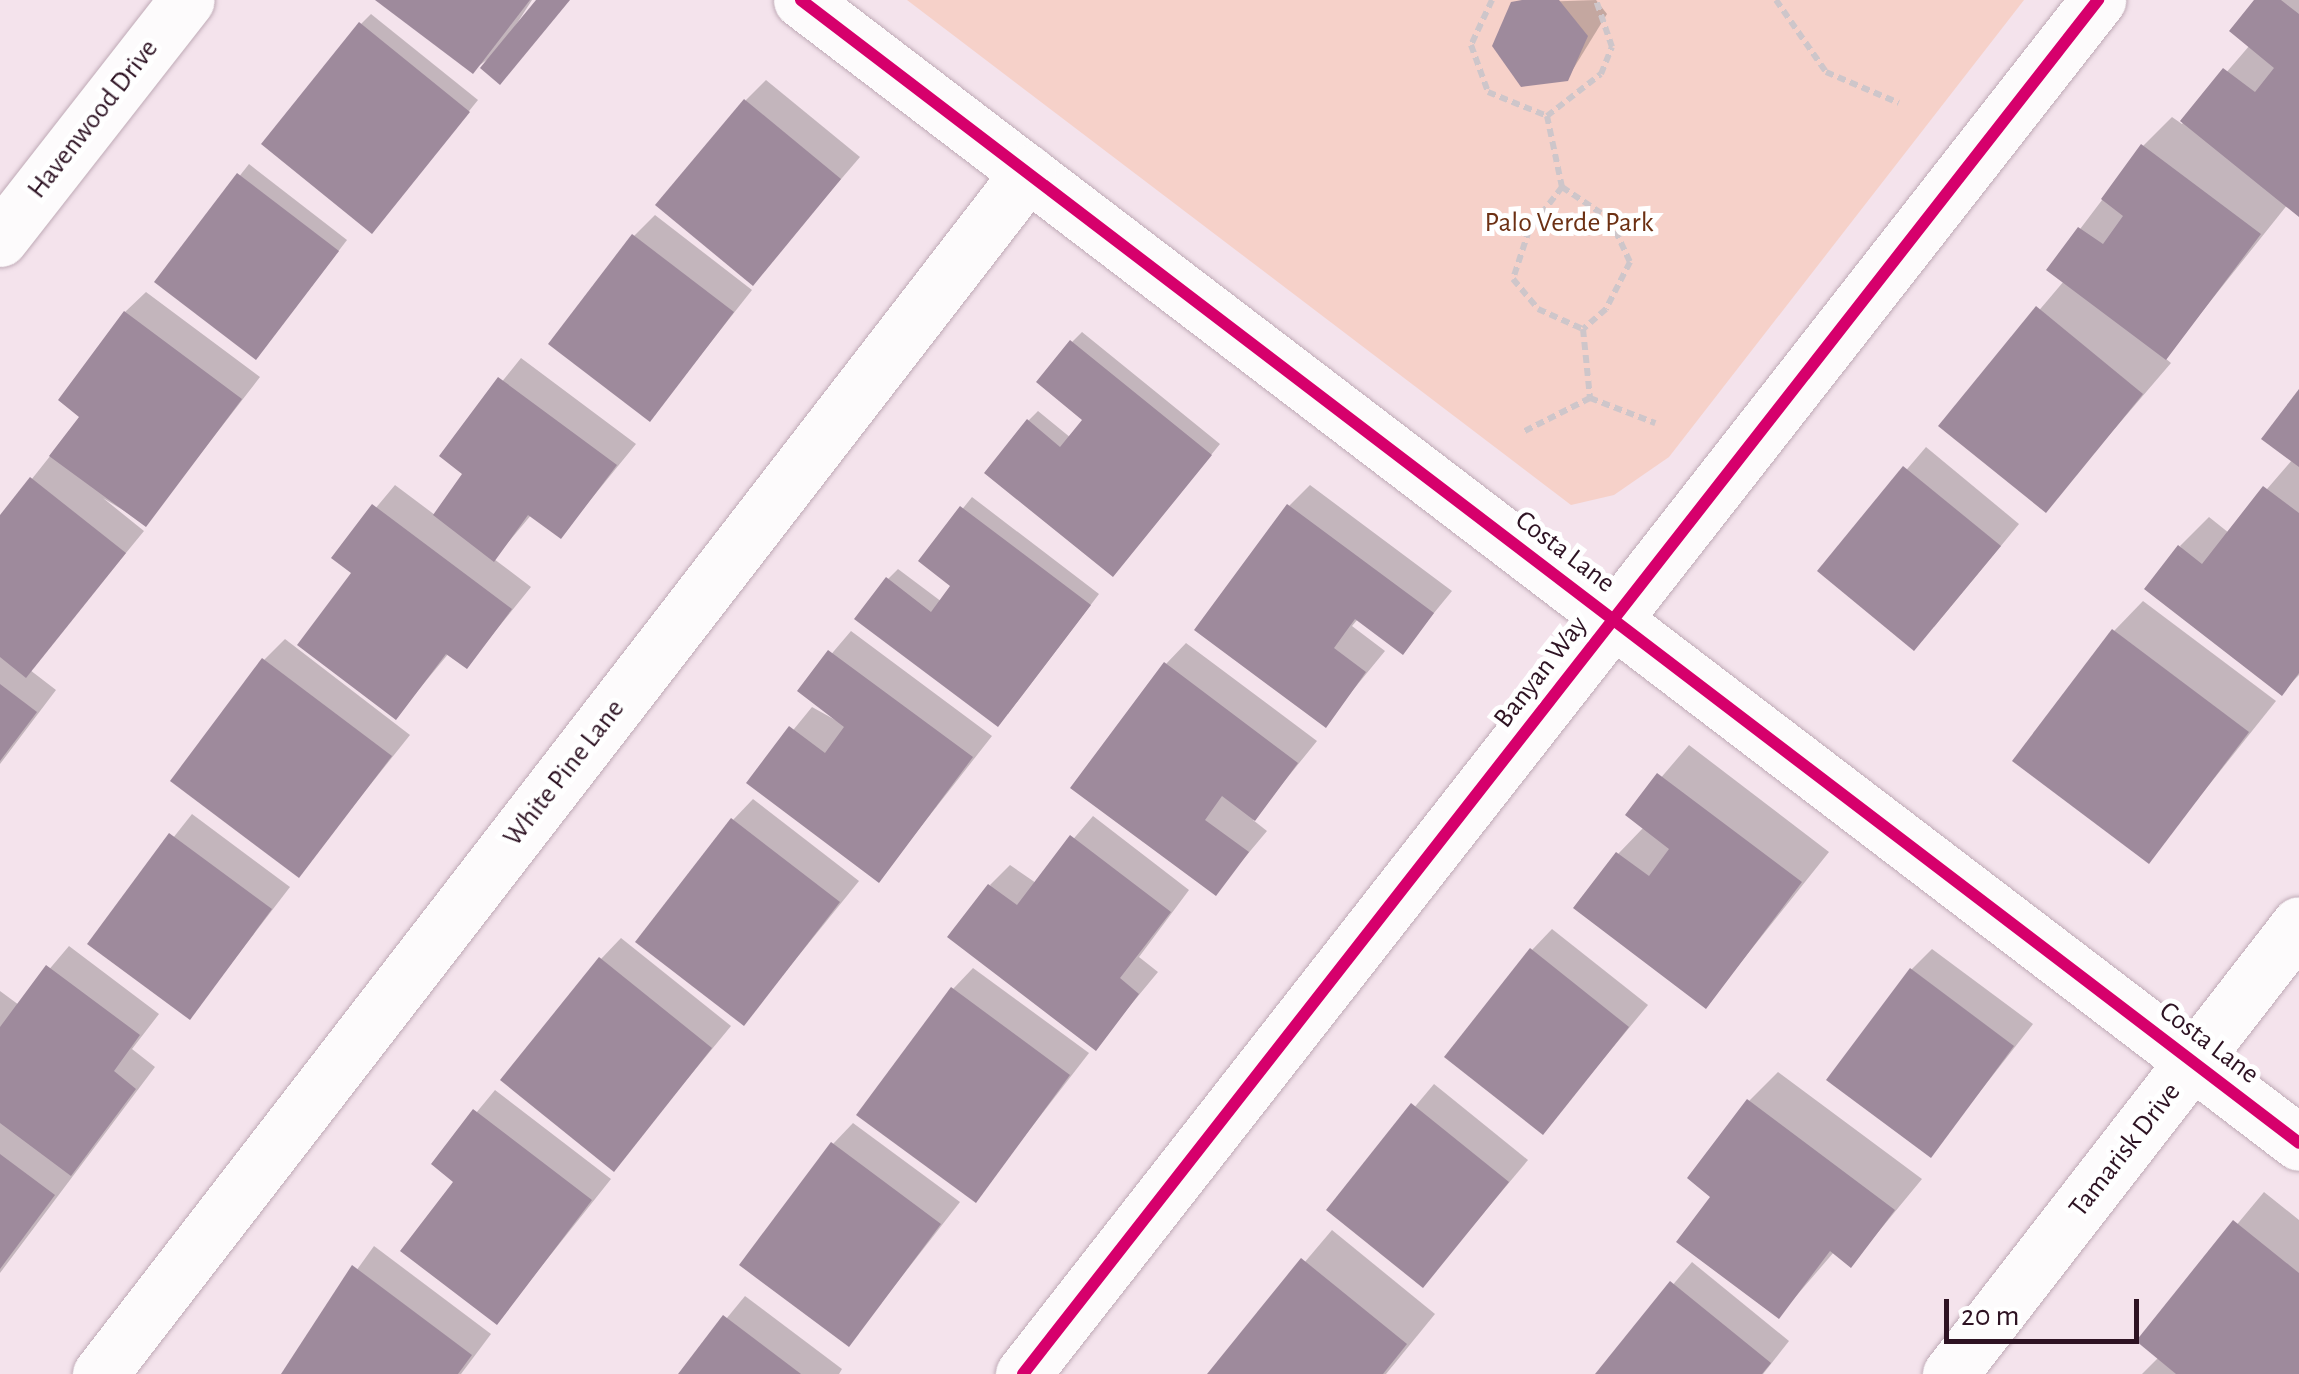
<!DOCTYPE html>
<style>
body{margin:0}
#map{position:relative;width:2299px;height:1374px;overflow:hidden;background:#f4e3ec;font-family:"Alegreya Sans",sans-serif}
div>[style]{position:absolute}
.green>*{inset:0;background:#f6d1c9}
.shadow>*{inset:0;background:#0003}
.building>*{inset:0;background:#9e8a9c}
.path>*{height:6px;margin-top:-3px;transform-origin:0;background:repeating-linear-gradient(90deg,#cec6ca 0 8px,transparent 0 13px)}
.roads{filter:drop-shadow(0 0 2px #bfaab6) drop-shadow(0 0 2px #bfaab6)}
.minor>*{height:55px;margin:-27.5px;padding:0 27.5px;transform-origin:27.5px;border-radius:27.5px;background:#fdfbfc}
.cycleway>*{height:12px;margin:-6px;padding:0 6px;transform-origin:6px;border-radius:6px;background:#d6006c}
span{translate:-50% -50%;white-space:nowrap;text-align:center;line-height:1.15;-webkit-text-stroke:10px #fff;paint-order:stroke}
.street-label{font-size:28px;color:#2e1323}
.park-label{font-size:28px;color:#6c3013}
.scale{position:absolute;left:1944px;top:1299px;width:195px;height:45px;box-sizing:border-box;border:5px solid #2e1323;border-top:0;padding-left:12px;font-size:30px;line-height:35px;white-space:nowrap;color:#2e1323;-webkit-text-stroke:8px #fff;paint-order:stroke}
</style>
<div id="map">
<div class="green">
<div style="clip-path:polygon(907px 0,2024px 0,1669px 457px,1614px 495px,1571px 505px)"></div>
</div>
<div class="shadow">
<div style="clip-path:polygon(379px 0,532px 0,505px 42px,539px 0,569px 0,473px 70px)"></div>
<div style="clip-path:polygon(1596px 0,1607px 14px,1567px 79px,1513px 3px)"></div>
<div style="clip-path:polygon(2257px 0,2299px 0,2299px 213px,2288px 204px,2165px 358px,2171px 363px,2045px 510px,1942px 425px,2064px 281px,2049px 270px,2143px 146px,2172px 117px,2182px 124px,2250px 45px)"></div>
<div style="clip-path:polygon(371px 14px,478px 100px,381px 220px,361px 24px)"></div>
<div style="clip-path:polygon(766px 80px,860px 157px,753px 282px,746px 100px)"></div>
<div style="clip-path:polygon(249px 164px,347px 240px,265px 347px,157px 281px)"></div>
<div style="clip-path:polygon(655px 215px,752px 290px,650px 419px,634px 236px)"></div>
<div style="clip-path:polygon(146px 292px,260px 377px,146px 524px,103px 498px,144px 531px,30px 670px,56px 690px,0 764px,0 519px,82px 416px,125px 312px)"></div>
<div style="clip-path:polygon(1082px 332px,1220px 444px,1123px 563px,1028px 421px,1038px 411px,1071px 438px,1086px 420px,1072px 342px)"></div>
<div style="clip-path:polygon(521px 358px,636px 444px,561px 536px,532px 514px,494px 559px,531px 587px,467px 666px,449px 653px,396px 717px,354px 572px,334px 558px,395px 485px,435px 515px,466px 474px,442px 456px)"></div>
<div style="clip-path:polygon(2299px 393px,2299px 675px,2282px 692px,2180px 546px,2209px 517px,2229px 533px,2293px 459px)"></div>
<div style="clip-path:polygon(1926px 447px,2019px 524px,1934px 627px,1820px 571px)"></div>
<div style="clip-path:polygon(1310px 485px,1452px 591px,1402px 652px,1358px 619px,1352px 626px,1385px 651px,1325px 724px,1289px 506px)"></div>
<div style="clip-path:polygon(972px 497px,1099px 594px,1008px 714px,888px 579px,898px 569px,942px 602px,954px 586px,921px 561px)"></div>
<div style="clip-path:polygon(2143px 601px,2276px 701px,2149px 860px,2114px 631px)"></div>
<div style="clip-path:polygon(851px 631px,992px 736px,879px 880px,750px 783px,812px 707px,848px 727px,800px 691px)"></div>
<div style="clip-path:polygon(285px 639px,410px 735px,298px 875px,264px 660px)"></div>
<div style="clip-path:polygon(1186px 643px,1317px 741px,1253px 820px,1267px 831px,1215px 893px,1166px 664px)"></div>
<div style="clip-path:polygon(1689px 745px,1829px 852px,1706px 1006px,1618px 854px,1644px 827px,1629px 815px)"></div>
<div style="clip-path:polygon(753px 799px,859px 881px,744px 1023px,733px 820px)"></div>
<div style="clip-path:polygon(192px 814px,290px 887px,190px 1017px,90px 943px)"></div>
<div style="clip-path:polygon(1093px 816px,1189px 890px,1139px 957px,1158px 972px,1095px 1048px,990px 885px,1010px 865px,1036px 883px)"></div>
<div style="clip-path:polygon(1552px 929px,1648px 1005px,1543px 1132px,1532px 950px)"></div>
<div style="clip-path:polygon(621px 938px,731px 1026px,614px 1168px,601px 959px)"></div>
<div style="clip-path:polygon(69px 946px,159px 1014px,132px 1049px,155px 1067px,0 1273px,0 991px,19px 1005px)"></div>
<div style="clip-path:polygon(1932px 949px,2033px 1024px,1931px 1154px,1911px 970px)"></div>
<div style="clip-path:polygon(973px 968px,1089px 1053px,975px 1200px,953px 989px)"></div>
<div style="clip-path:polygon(1778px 1072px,1922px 1179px,1851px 1265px,1834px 1252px,1779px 1316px,1714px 1196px,1749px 1101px)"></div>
<div style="clip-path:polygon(1434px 1084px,1528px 1160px,1423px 1285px,1329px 1209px)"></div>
<div style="clip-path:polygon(495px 1090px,611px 1179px,497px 1322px,457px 1181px,434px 1164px)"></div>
<div style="clip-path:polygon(853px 1123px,960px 1202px,849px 1344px,833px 1144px)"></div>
<div style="clip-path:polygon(2264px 1192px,2299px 1220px,2299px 1374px,2142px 1374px,2159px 1357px,2140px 1341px)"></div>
<div style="clip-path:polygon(1332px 1230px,1435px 1314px,1386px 1374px,1210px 1374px)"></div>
<div style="clip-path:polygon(374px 1246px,491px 1334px,461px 1374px,282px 1374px)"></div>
<div style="clip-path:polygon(1692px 1262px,1789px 1341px,1763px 1374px,1598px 1374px)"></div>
<div style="clip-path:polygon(745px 1296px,842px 1369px,839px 1374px,681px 1374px)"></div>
</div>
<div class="building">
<div style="clip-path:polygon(375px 0,530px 0,473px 74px)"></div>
<div style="clip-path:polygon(536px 0,570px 0,500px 85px,480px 68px)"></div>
<div style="clip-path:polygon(1522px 0,1559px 0,1588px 36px,1568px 81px,1521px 87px,1492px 46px,1511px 2px)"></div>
<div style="clip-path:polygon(2254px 0,2281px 0,2299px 14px,2299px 217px,2180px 121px,2223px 68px,2255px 92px,2274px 68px,2229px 31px)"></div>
<div style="clip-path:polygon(359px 22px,470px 112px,372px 234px,261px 144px)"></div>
<div style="clip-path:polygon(744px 99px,841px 179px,753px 286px,655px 205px)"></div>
<div style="clip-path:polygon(2141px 144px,2261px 234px,2166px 360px,2046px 270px,2078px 227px,2103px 244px,2123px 216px,2101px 199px)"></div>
<div style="clip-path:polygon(237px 173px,339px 251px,256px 360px,154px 282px)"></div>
<div style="clip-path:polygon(632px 234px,734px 312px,650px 422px,548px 344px)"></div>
<div style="clip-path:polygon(2036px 306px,2143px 394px,2046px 513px,1938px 426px)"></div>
<div style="clip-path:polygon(124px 311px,242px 399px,146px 527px,49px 456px,79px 417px,58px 400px)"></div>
<div style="clip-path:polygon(1070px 340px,1212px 455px,1113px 577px,984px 473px,1027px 419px,1060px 447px,1082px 420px,1036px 382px)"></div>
<div style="clip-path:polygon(498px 377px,617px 465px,561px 539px,528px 515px,494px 562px,433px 515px,462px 474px,439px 456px)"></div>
<div style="clip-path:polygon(2299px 389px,2299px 467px,2261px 439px)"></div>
<div style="clip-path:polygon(1903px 466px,2001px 546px,1914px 651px,1817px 571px)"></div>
<div style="clip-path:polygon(30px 477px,126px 553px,26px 678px,0 657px,0 515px)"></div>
<div style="clip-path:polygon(2263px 486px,2299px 513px,2299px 673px,2282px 696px,2144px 589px,2178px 545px,2202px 564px)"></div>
<div style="clip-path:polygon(372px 504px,512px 609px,467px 669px,446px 654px,396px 720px,297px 645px,351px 573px,331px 558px)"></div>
<div style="clip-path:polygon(1287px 504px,1434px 613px,1403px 655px,1355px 619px,1334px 648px,1366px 672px,1326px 728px,1194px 630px)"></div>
<div style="clip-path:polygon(960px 506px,1091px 605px,998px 727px,854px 619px,886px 577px,931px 612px,950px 586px,918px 561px)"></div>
<div style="clip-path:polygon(2112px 629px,2249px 732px,2149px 864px,2012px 761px)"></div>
<div style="clip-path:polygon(828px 650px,973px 757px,879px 883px,746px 783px,789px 726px,825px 753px,844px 727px,797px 691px)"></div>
<div style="clip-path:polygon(262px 658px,392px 756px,299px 878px,170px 781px)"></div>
<div style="clip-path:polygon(1164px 662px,1298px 763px,1255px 821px,1222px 796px,1205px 820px,1249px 852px,1216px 896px,1070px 788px)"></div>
<div style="clip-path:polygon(0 684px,37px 712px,0 761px)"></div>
<div style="clip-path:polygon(1657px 773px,1802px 882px,1706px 1009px,1573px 908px,1616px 852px,1649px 876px,1669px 849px,1625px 815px)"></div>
<div style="clip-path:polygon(731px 818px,840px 902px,744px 1026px,635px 942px)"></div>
<div style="clip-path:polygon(169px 833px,272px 909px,190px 1020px,87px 944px)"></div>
<div style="clip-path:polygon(1070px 835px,1171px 912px,1120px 978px,1139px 994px,1096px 1051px,947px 937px,988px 884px,1017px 905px)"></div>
<div style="clip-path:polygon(1530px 948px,1629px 1027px,1543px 1135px,1444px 1057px)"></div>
<div style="clip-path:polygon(599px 957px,712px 1048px,614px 1172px,500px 1080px)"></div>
<div style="clip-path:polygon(46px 965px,140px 1035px,114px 1071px,136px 1089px,71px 1176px,0 1123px,0 1027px)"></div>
<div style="clip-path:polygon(1910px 968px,2014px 1046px,1931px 1158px,1826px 1080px)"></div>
<div style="clip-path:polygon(951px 987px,1070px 1075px,976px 1203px,856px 1115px)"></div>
<div style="clip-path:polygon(1747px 1099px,1895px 1210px,1851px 1268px,1830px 1251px,1779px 1319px,1676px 1242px,1710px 1197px,1687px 1178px)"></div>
<div style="clip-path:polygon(1411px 1103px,1509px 1182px,1423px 1288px,1326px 1210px)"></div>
<div style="clip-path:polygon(473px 1109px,592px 1200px,497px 1325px,400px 1251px,453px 1182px,431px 1164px)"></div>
<div style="clip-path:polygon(831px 1142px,941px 1224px,849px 1347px,739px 1265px)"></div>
<div style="clip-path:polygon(0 1154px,55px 1195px,0 1269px)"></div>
<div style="clip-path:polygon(2233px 1220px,2299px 1273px,2299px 1374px,2176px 1374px,2136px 1341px)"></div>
<div style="clip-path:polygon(1301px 1258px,1407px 1344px,1383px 1374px,1207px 1374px)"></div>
<div style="clip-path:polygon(352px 1265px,472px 1355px,458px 1374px,281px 1374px)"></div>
<div style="clip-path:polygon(1670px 1281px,1771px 1363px,1762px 1374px,1595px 1374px)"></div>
<div style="clip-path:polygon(723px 1315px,801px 1374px,678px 1374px)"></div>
</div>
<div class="path">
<div style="left:1492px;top:0;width:50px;rotate:115deg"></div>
<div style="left:1471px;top:45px;width:50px;rotate:70.1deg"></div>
<div style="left:1488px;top:92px;width:64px;rotate:22.1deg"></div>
<div style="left:1547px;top:116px;width:73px;rotate:78.1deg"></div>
<div style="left:1562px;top:187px;width:54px;rotate:127.5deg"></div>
<div style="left:1529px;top:230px;width:52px;rotate:108.1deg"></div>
<div style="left:1513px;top:279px;width:39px;rotate:50deg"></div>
<div style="left:1538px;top:309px;width:49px;rotate:24deg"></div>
<div style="left:1583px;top:329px;width:69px;rotate:84.2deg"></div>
<div style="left:1590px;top:398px;width:75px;rotate:153.1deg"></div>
<div style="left:1776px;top:0;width:88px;rotate:55.2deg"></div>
<div style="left:1826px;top:72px;width:79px;rotate:23deg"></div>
<div style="left:1547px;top:116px;width:68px;rotate:-37.9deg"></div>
<div style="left:1601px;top:74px;width:29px;rotate:-68deg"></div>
<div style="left:1612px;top:47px;width:50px;rotate:-108.8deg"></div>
<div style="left:1562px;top:187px;width:58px;rotate:33.7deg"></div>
<div style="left:1610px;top:219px;width:47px;rotate:65.1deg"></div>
<div style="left:1630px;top:262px;width:53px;rotate:117.1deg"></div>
<div style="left:1606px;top:309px;width:30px;rotate:139deg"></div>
<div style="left:1590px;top:398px;width:70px;rotate:21deg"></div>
</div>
<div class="roads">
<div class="minor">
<div style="left:801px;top:0;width:1884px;rotate:37.34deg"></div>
<div style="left:0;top:239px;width:303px;rotate:-52deg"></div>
<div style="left:100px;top:1374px;width:1518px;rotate:-52.31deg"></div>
<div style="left:1023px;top:1374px;width:1745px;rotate:-51.96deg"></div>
<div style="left:1950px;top:1374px;width:569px;rotate:-52.2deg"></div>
</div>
</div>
<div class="cycleway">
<div style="left:801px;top:0;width:1884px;rotate:37.34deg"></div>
<div style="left:1023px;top:1374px;width:1745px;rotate:-51.96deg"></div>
</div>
<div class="street-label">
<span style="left:93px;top:119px;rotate:-52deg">Havenwood Drive</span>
<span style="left:1565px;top:552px;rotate:37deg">Costa Lane</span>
<span style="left:1541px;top:672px;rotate:-52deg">Banyan Way</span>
<span style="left:564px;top:773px;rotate:-52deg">White Pine Lane</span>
<span style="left:2209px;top:1043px;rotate:37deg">Costa Lane</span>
<span style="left:2125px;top:1150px;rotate:-52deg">Tamarisk Drive</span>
</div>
<div class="park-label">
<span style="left:1569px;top:223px">Palo Verde Park</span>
</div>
<div class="scale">20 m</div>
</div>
